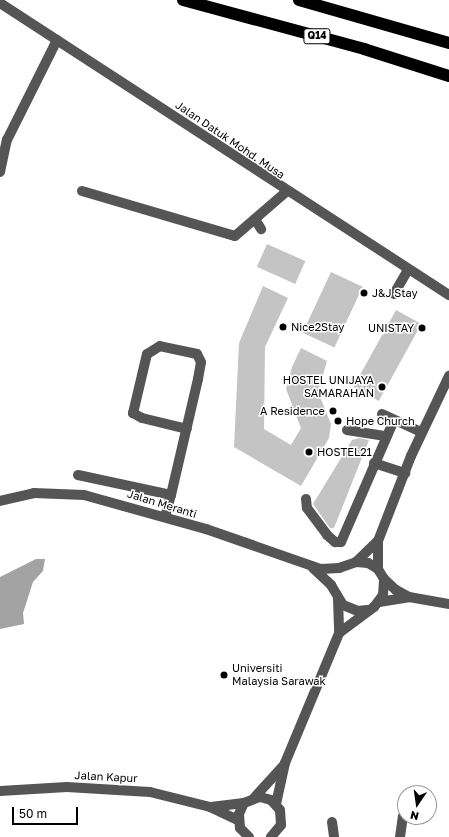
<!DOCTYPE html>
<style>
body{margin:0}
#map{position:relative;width:449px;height:837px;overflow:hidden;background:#fff;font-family:"Golos Text",sans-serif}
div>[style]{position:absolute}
.water>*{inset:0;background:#a3a3a3}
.building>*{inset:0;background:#c4c4c4;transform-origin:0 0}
.minor>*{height:10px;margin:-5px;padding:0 5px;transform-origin:5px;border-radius:5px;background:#555}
.highway>*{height:12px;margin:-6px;padding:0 6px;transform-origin:6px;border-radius:6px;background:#000}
.dots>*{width:11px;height:11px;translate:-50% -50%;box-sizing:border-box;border:2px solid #fff;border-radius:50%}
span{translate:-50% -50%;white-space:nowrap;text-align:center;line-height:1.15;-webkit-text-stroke:3px #fff;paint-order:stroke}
.shield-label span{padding:1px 3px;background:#fff;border:1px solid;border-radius:3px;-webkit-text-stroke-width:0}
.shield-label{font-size:10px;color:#000;font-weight:700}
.street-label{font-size:11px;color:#000}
.poi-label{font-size:11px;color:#000}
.left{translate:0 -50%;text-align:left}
.right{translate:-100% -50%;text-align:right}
.north{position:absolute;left:397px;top:785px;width:40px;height:40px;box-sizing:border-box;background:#fff;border:1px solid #999;border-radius:50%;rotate:193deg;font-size:11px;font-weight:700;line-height:16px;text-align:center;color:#000}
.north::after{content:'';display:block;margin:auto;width:14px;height:18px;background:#000;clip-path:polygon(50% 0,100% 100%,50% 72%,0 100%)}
.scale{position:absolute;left:12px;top:807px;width:66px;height:18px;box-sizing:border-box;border:2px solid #000;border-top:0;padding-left:5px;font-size:12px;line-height:14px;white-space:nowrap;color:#000;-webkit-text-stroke:3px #fff;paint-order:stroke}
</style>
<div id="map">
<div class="water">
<i style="clip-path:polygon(36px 559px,45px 559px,43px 571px,33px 582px,23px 613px,24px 624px,0 629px,0 577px)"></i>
</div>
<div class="building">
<i style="left:267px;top:244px;width:42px;height:25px;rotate:24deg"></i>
<i style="left:331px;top:272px;width:35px;height:67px;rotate:25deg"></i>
<i style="clip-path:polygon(263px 286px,288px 298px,265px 347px,264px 429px,291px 445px,301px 428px,286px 389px,292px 367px,301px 348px,327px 361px,318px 392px,331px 424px,329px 438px,301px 486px,234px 447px,239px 343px)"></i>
<i style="left:396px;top:310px;width:29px;height:88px;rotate:29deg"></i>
<i style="clip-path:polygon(359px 438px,369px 440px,334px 528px,330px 528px,313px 504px,352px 440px)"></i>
</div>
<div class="minor">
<i style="left:0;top:3px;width:536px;rotate:33.04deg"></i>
<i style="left:0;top:172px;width:33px;rotate:-78deg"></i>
<i style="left:7px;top:140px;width:112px;rotate:-63.4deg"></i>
<i style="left:82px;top:191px;width:159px;rotate:16.4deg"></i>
<i style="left:235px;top:236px;width:67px;rotate:-40.8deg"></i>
<i style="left:255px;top:219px;width:12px;rotate:59deg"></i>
<i style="left:394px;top:294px;width:28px;rotate:-60deg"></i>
<i style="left:382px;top:414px;width:43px;rotate:24.8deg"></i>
<i style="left:347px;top:430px;width:39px;rotate:9deg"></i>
<i style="left:374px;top:463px;width:33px;rotate:18deg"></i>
<i style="left:78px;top:475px;width:95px;rotate:12.1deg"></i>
<i style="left:306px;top:499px;width:9px;rotate:84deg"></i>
<i style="left:307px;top:508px;width:34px;rotate:53deg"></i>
<i style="left:327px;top:535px;width:11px;rotate:41deg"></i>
<i style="left:335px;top:542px;width:6px"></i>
<i style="left:341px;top:542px;width:133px;rotate:-66.5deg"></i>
<i style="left:0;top:501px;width:35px;rotate:-13deg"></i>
<i style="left:34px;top:493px;width:50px;rotate:2.3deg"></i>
<i style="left:84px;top:495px;width:127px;rotate:15.6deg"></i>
<i style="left:206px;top:529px;width:122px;rotate:19.2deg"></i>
<i style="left:321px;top:569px;width:18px;rotate:-3deg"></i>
<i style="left:339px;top:568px;width:18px;rotate:-19deg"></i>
<i style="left:356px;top:562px;width:30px;rotate:-44deg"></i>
<i style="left:165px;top:517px;width:23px;rotate:-75deg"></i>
<i style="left:171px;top:495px;width:119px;rotate:-76.9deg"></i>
<i style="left:198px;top:379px;width:17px;rotate:-80deg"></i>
<i style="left:201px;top:362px;width:9px;rotate:-117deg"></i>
<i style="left:197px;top:354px;width:38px;rotate:-168deg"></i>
<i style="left:160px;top:346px;width:15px;rotate:148deg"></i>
<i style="left:147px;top:354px;width:61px;rotate:103.3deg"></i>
<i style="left:133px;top:413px;width:10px;rotate:29deg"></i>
<i style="left:142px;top:418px;width:46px;rotate:13.7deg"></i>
<i style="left:313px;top:568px;width:25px;rotate:43deg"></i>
<i style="left:331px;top:585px;width:23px;rotate:59deg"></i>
<i style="left:343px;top:605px;width:16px;rotate:22deg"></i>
<i style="left:358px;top:611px;width:9px;rotate:-6deg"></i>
<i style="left:378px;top:569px;width:28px;rotate:-90deg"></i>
<i style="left:378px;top:541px;width:91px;rotate:-68.8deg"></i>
<i style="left:411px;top:456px;width:89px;rotate:-64.6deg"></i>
<i style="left:384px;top:579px;width:16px;rotate:43deg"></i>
<i style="left:396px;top:590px;width:15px;rotate:28deg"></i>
<i style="left:409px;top:597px;width:41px;rotate:9.9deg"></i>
<i style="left:338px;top:599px;width:34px;rotate:88deg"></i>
<i style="left:379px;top:602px;width:30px;rotate:-9deg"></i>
<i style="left:0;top:791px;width:67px;rotate:-3.4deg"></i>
<i style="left:67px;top:787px;width:83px;rotate:3.4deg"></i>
<i style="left:150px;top:792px;width:62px;rotate:14deg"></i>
<i style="left:210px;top:807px;width:31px;rotate:25deg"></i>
<i style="left:254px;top:798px;width:45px;rotate:-47.7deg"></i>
<i style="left:276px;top:804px;width:42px;rotate:-77.6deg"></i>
<i style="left:285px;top:763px;width:141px;rotate:-67.4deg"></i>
<i style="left:339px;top:633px;width:44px;rotate:-36.6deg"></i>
<i style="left:374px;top:607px;width:15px;rotate:-53deg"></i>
<i style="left:383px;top:595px;width:16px;rotate:-86deg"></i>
<i style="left:384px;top:579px;width:12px;rotate:-121deg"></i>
<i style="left:378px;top:569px;width:12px;rotate:-149deg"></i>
<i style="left:368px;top:563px;width:12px;rotate:-175deg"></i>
<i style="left:211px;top:807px;width:33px;rotate:-7deg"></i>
<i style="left:332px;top:822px;width:15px;rotate:82deg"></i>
<i style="left:249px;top:837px;width:13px;rotate:-135deg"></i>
<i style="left:240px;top:828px;width:14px;rotate:-94deg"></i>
<i style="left:239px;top:814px;width:12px;rotate:-66deg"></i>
<i style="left:244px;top:803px;width:17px;rotate:-21deg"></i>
<i style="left:260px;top:797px;width:11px;rotate:15deg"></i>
<i style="left:271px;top:800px;width:13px;rotate:48deg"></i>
<i style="left:280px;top:810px;width:15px;rotate:86deg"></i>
<i style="left:281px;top:825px;width:16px;rotate:130deg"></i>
<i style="left:400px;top:837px;width:21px;rotate:-82deg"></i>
</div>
<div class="highway">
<i style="left:183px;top:0;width:188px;rotate:15.1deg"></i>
<i style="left:364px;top:49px;width:89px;rotate:17.6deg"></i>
<i style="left:299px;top:0;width:156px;rotate:16deg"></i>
</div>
<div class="dots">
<i style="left:364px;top:293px;background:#000"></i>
<i style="left:283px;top:327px;background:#000"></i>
<i style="left:422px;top:328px;background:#000"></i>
<i style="left:382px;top:387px;background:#000"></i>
<i style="left:333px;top:411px;background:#000"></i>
<i style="left:338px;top:421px;background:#000"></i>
<i style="left:309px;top:452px;background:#000"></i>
<i style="left:224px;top:675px;background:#000"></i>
</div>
<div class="shield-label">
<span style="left:317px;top:36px">Q14</span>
</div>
<div class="street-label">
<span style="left:230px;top:140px;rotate:34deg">Jalan Datuk Mohd. Musa</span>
<span style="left:162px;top:504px;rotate:17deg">Jalan Meranti</span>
<span style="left:106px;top:777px;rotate:3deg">Jalan Kapur</span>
</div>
<div class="poi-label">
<span class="left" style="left:372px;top:293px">J&amp;J Stay</span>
<span class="left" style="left:291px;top:327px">Nice2Stay</span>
<span class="right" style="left:414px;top:328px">UNISTAY</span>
<span class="right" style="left:374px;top:387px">HOSTEL UNIJAYA<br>SAMARAHAN</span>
<span class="right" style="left:325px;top:411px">A Residence</span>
<span class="left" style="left:346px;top:421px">Hope Church</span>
<span class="left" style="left:317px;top:452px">HOSTEL21</span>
<span class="left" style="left:232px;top:675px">Universiti<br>Malaysia Sarawak</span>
</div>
<div class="north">N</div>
<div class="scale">50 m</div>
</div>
